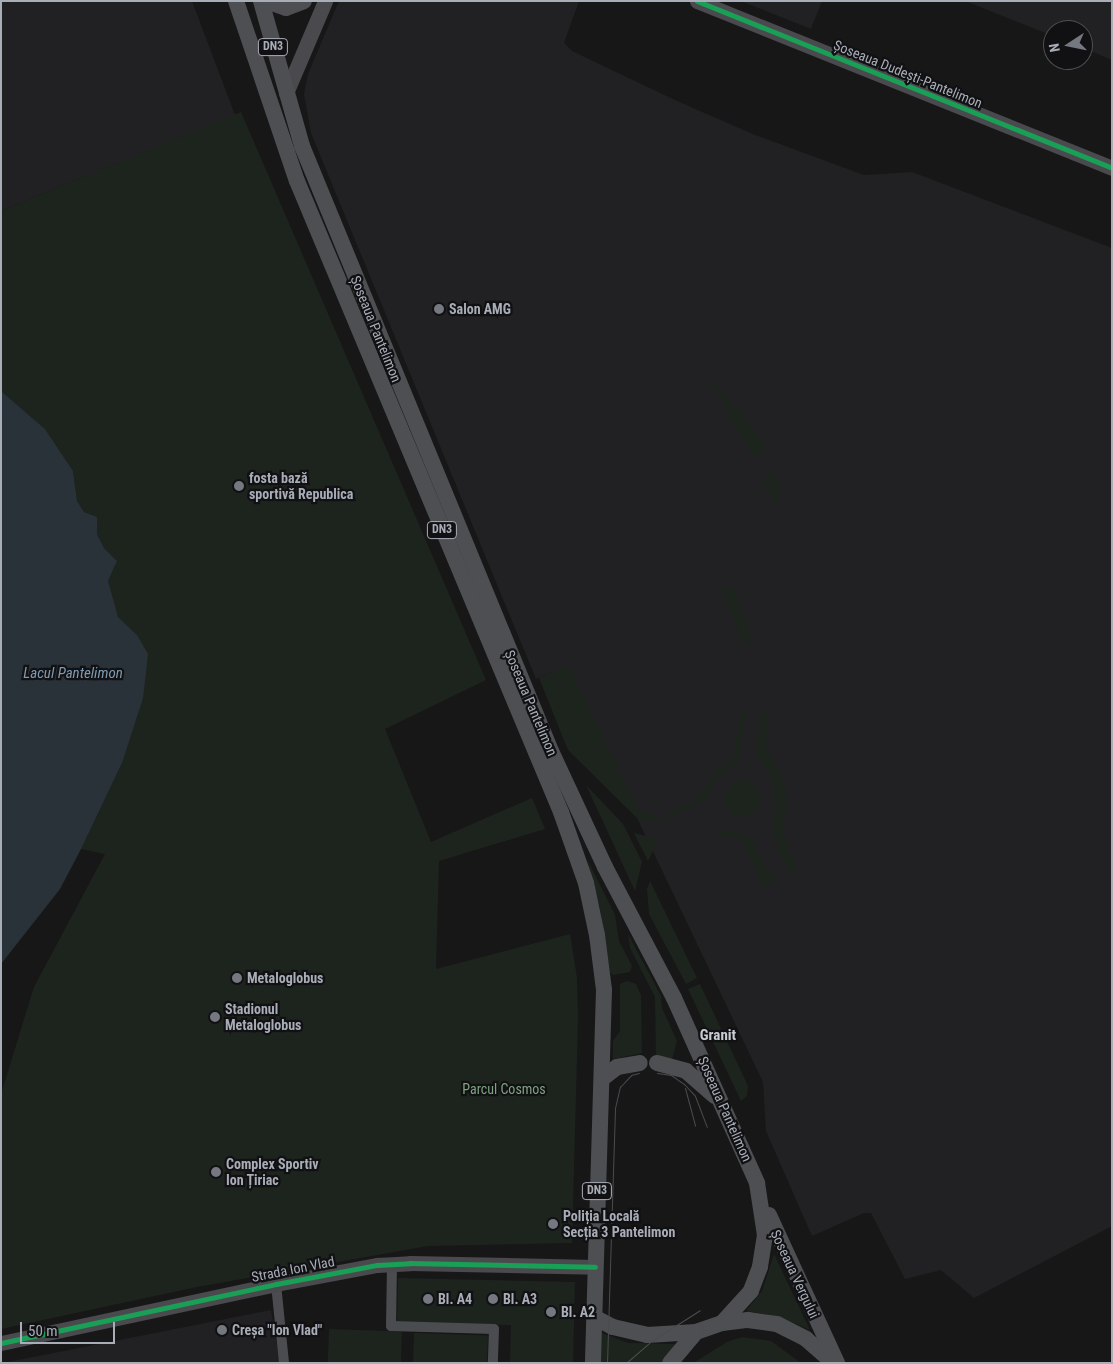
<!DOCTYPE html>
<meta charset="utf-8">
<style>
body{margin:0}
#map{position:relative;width:1113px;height:1364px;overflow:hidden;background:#171717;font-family:"Roboto Condensed",sans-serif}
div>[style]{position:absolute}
.built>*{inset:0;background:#212123}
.green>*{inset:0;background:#1d241e;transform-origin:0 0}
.round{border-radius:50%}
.water>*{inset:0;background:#2a3239}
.street>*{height:10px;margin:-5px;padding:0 5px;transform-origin:5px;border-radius:5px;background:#4b4c50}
.secondary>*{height:15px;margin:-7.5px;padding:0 7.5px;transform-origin:7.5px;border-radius:7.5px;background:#4a4a4e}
.primary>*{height:16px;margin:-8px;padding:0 8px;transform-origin:8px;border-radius:8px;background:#4d4f52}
.tram>*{height:1px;margin:-0.5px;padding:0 0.5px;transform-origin:0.5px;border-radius:0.5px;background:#4b4c4f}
.cycleway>*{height:5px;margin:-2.5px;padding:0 2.5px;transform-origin:2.5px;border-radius:2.5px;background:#1a9f57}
.dots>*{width:14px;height:14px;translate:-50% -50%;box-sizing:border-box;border:2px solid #111113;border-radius:50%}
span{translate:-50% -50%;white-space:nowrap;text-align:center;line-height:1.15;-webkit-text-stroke:4.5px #111113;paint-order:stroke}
.shield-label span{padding:1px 4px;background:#111113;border:1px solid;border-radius:4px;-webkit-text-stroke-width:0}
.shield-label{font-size:12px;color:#a8adb8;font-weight:700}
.street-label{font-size:14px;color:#a8adb8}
.poi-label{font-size:14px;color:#a8adb8;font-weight:700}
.left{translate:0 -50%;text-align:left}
.park-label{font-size:14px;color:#7fa381}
.water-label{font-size:15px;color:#7f9bb3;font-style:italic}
.neighbourhood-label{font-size:15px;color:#c9ccd4;font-weight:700}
.frame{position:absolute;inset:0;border:2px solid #a8adb8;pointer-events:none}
.north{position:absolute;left:1043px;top:20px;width:50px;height:50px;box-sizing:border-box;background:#111113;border:1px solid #4d4f55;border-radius:50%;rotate:259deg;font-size:14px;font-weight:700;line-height:20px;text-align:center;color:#a8adb8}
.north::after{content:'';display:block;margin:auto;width:18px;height:22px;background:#757880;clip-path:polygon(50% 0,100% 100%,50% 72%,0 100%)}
.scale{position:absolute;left:20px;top:1322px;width:95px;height:22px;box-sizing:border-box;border:2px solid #a8adb8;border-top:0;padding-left:6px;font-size:15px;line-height:18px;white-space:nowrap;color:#a8adb8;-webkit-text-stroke:4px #111113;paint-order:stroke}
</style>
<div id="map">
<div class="built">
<i style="clip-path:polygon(1px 1px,192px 1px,235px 115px,1px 211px)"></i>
<i style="clip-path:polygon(339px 1px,579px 1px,564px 43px,572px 51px,677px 101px,755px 135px,864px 175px,912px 172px,1112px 248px,1112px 1226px,974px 1298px,941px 1270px,905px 1279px,871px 1213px,864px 1213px,812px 1236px,766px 1131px,763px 1082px,565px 667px,536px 679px,311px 133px,304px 94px,308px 74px)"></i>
<i style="clip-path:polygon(741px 1px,822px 1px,811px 29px)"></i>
<i style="clip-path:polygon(965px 1px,1112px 1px,1112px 60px,1083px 48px,1083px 30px,1053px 30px,1053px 36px)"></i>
<i style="clip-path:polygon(271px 1310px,280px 1363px,3px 1363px)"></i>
</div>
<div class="green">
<i style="clip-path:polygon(241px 112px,486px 680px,385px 729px,431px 842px,532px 798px,545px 829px,439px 861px,436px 969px,570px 934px,577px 978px,578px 1018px,572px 1243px,428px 1246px,197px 1287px,1px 1329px,1px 1094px,34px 987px,105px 854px,81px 849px,122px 763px,137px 635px,118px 617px,110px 596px,108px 581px,117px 561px,104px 548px,97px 534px,97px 517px,84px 512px,77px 501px,73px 471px,45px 429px,1px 391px,1px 211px)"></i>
<i style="clip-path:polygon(703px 368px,762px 440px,765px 447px,762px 454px,752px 456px)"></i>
<i style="clip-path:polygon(773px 473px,780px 483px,777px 506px,763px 481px)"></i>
<i style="clip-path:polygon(732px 586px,752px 638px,747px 645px,743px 642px,722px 590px)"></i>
<i style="clip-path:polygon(568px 665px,640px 812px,651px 813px,655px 819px,698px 799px,715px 772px,734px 757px,740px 711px,746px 711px,739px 762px,716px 777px,708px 800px,703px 803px,699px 800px,700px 803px,657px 822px,640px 821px,568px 750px,539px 678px)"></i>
<i style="clip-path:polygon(761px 714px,768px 716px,766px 747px,781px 775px,787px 799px,782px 831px,796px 867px,789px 874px,772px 833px,776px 808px,773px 783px,756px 751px)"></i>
<i class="round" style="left:724px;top:781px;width:36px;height:36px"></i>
<i style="clip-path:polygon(586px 785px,623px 824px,642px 862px,635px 891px)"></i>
<i style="clip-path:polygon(726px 830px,744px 834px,752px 839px,774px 881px,764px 887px,741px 839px,720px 837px,717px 831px)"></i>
<i style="clip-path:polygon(634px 833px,659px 839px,648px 861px)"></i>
<i style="clip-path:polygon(587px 859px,615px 915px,619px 941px,632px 966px,630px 972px,613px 975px,610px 972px,600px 908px)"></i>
<i style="clip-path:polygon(650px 881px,697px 978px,686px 984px,649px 914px,647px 889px)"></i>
<i style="clip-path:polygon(628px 934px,661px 996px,662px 1008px,677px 1041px,672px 1060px,656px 1057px,655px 997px,630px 948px)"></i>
<i style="clip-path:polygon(627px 981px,636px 984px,641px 995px,642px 1053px,613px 1059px,613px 1041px,620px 1031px,620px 984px)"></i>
<i style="clip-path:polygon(700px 984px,748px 1086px,747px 1096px,741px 1101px,688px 989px)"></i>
<i style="clip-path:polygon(774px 1254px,810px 1330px,780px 1317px,746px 1311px,762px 1291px)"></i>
<i style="clip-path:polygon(398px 1278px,575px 1282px,573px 1363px,510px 1363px,511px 1325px,397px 1322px)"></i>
<i style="left:329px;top:1329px;width:73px;height:34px;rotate:2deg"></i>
<i style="clip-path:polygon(597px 1331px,628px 1343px,675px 1344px,663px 1363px,599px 1363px)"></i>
<i style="left:414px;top:1333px;width:74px;height:30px;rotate:2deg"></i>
<i style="clip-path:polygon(742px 1337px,771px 1341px,801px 1363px,693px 1363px,727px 1342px)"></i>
</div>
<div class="water">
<i style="clip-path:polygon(1px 391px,45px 429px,73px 471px,77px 501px,84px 512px,97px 517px,97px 534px,104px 548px,117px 561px,108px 581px,118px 617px,137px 635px,148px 654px,143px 698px,122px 763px,81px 849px,60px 889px,1px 964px)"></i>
</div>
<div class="street">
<i style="left:392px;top:1264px;width:62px;rotate:90.9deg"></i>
<i style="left:391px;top:1326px;width:103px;rotate:1.7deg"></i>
<i style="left:494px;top:1329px;width:34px;rotate:92deg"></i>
<i style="left:276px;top:1284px;width:79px;rotate:84.2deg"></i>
</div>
<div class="secondary">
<i style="left:697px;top:1px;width:447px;rotate:21.9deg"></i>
<i style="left:286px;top:93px;width:100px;rotate:-67deg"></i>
<i style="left:1px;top:1343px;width:281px;rotate:-12.1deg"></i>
<i style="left:276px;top:1284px;width:103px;rotate:-10.7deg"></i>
<i style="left:377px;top:1265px;width:33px;rotate:-3deg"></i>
<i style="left:410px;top:1263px;width:185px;rotate:1.2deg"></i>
</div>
<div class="primary">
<i style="left:236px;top:1px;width:190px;rotate:71.3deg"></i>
<i style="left:297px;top:181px;width:684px;rotate:67.3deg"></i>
<i style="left:561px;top:812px;width:75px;rotate:70.6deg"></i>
<i style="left:586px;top:883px;width:53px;rotate:78.1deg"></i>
<i style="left:597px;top:935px;width:55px;rotate:82.7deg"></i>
<i style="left:604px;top:990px;width:373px;rotate:91.7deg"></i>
<i style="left:261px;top:1px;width:151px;rotate:74.2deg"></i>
<i style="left:302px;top:146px;width:654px;rotate:67.63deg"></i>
<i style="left:551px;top:751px;width:128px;rotate:65deg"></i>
<i style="left:605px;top:867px;width:148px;rotate:62.2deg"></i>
<i style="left:674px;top:998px;width:203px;rotate:65.8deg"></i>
<i style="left:757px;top:1183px;width:53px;rotate:81.3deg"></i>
<i style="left:765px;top:1235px;width:32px;rotate:99deg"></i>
<i style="left:760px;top:1267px;width:26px;rotate:111deg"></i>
<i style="left:751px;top:1291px;width:43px;rotate:132.2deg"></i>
<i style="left:722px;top:1323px;width:28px;rotate:161deg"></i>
<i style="left:696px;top:1332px;width:40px;rotate:130deg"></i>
<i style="left:266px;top:1px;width:21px;rotate:19deg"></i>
<i style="left:286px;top:8px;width:19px;rotate:-21deg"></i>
<i style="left:657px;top:1063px;width:30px;rotate:15deg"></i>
<i style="left:686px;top:1071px;width:38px;rotate:41deg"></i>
<i style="left:603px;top:1078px;width:18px;rotate:-38deg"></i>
<i style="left:617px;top:1067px;width:23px;rotate:-10deg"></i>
<i style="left:769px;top:1215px;width:163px;rotate:65.3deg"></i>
<i style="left:594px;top:1317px;width:21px;rotate:28deg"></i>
<i style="left:613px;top:1327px;width:35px;rotate:13deg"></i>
<i style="left:647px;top:1335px;width:49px;rotate:-3.5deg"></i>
<i style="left:722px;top:1323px;width:26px;rotate:-7deg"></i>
<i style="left:748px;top:1320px;width:29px;rotate:8deg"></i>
<i style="left:777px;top:1324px;width:33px;rotate:27deg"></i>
<i style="left:806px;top:1339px;width:37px;rotate:41deg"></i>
</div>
<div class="tram">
<i style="left:657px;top:1073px;width:14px;rotate:8deg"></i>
<i style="left:671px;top:1075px;width:16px;rotate:35deg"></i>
<i style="left:684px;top:1084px;width:16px;rotate:47deg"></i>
<i style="left:695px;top:1096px;width:33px;rotate:69deg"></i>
<i style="left:685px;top:1088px;width:39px;rotate:75deg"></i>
<i style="left:607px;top:1363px;width:255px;rotate:-88.2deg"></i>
<i style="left:615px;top:1108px;width:22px;rotate:-77deg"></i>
<i style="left:620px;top:1087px;width:16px;rotate:-47deg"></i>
<i style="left:631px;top:1075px;width:8px;rotate:-14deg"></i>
<i style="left:626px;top:1363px;width:32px;rotate:-41deg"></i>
<i style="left:650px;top:1342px;width:59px;rotate:-32.6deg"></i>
</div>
<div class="cycleway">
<i style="left:697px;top:1px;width:447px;rotate:21.9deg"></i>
<i style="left:1px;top:1343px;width:281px;rotate:-12.1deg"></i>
<i style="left:276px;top:1284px;width:103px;rotate:-10.7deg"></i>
<i style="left:377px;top:1265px;width:33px;rotate:-3deg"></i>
<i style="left:410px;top:1263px;width:185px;rotate:1.2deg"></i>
</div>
<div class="dots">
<i style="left:439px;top:309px;background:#757880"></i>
<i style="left:239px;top:486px;background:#757880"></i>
<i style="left:237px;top:978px;background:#757880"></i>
<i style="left:215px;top:1017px;background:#757880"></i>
<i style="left:216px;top:1172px;background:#757880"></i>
<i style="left:553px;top:1224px;background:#757880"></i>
<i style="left:428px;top:1299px;background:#757880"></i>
<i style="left:493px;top:1299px;background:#757880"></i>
<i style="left:551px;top:1312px;background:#757880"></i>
<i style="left:222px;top:1330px;background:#757880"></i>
</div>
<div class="shield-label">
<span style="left:273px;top:47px">DN3</span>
<span style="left:442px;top:530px">DN3</span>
<span style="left:597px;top:1191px">DN3</span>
</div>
<div class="street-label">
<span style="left:908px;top:74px;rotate:22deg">Șoseaua Dudești-Pantelimon</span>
<span style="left:376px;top:329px;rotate:68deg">Șoseaua Pantelimon</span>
<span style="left:531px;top:703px;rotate:67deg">Șoseaua Pantelimon</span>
<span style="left:725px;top:1109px;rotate:66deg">Șoseaua Pantelimon</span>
<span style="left:293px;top:1269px;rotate:-11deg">Strada Ion Vlad</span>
<span style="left:795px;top:1274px;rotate:65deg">Șoseaua Vergului</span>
</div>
<div class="poi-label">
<span class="left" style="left:449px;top:309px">Salon AMG</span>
<span class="left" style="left:249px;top:486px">fosta bază<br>sportivă Republica</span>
<span class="left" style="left:247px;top:978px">Metaloglobus</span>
<span class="left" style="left:225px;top:1017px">Stadionul<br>Metaloglobus</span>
<span class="left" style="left:226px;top:1172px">Complex Sportiv<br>Ion Țiriac</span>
<span class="left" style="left:563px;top:1224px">Poliția Locală<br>Secția 3 Pantelimon</span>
<span class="left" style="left:438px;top:1299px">Bl. A4</span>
<span class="left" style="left:503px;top:1299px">Bl. A3</span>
<span class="left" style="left:561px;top:1312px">Bl. A2</span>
<span class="left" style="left:232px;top:1330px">Creșa "Ion Vlad"</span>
</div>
<div class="park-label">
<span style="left:504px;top:1089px">Parcul Cosmos</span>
</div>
<div class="water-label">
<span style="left:73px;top:674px">Lacul Pantelimon</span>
</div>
<div class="neighbourhood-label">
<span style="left:718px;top:1036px">Granit</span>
</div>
<div class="frame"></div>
<div class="north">N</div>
<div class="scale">50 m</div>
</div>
